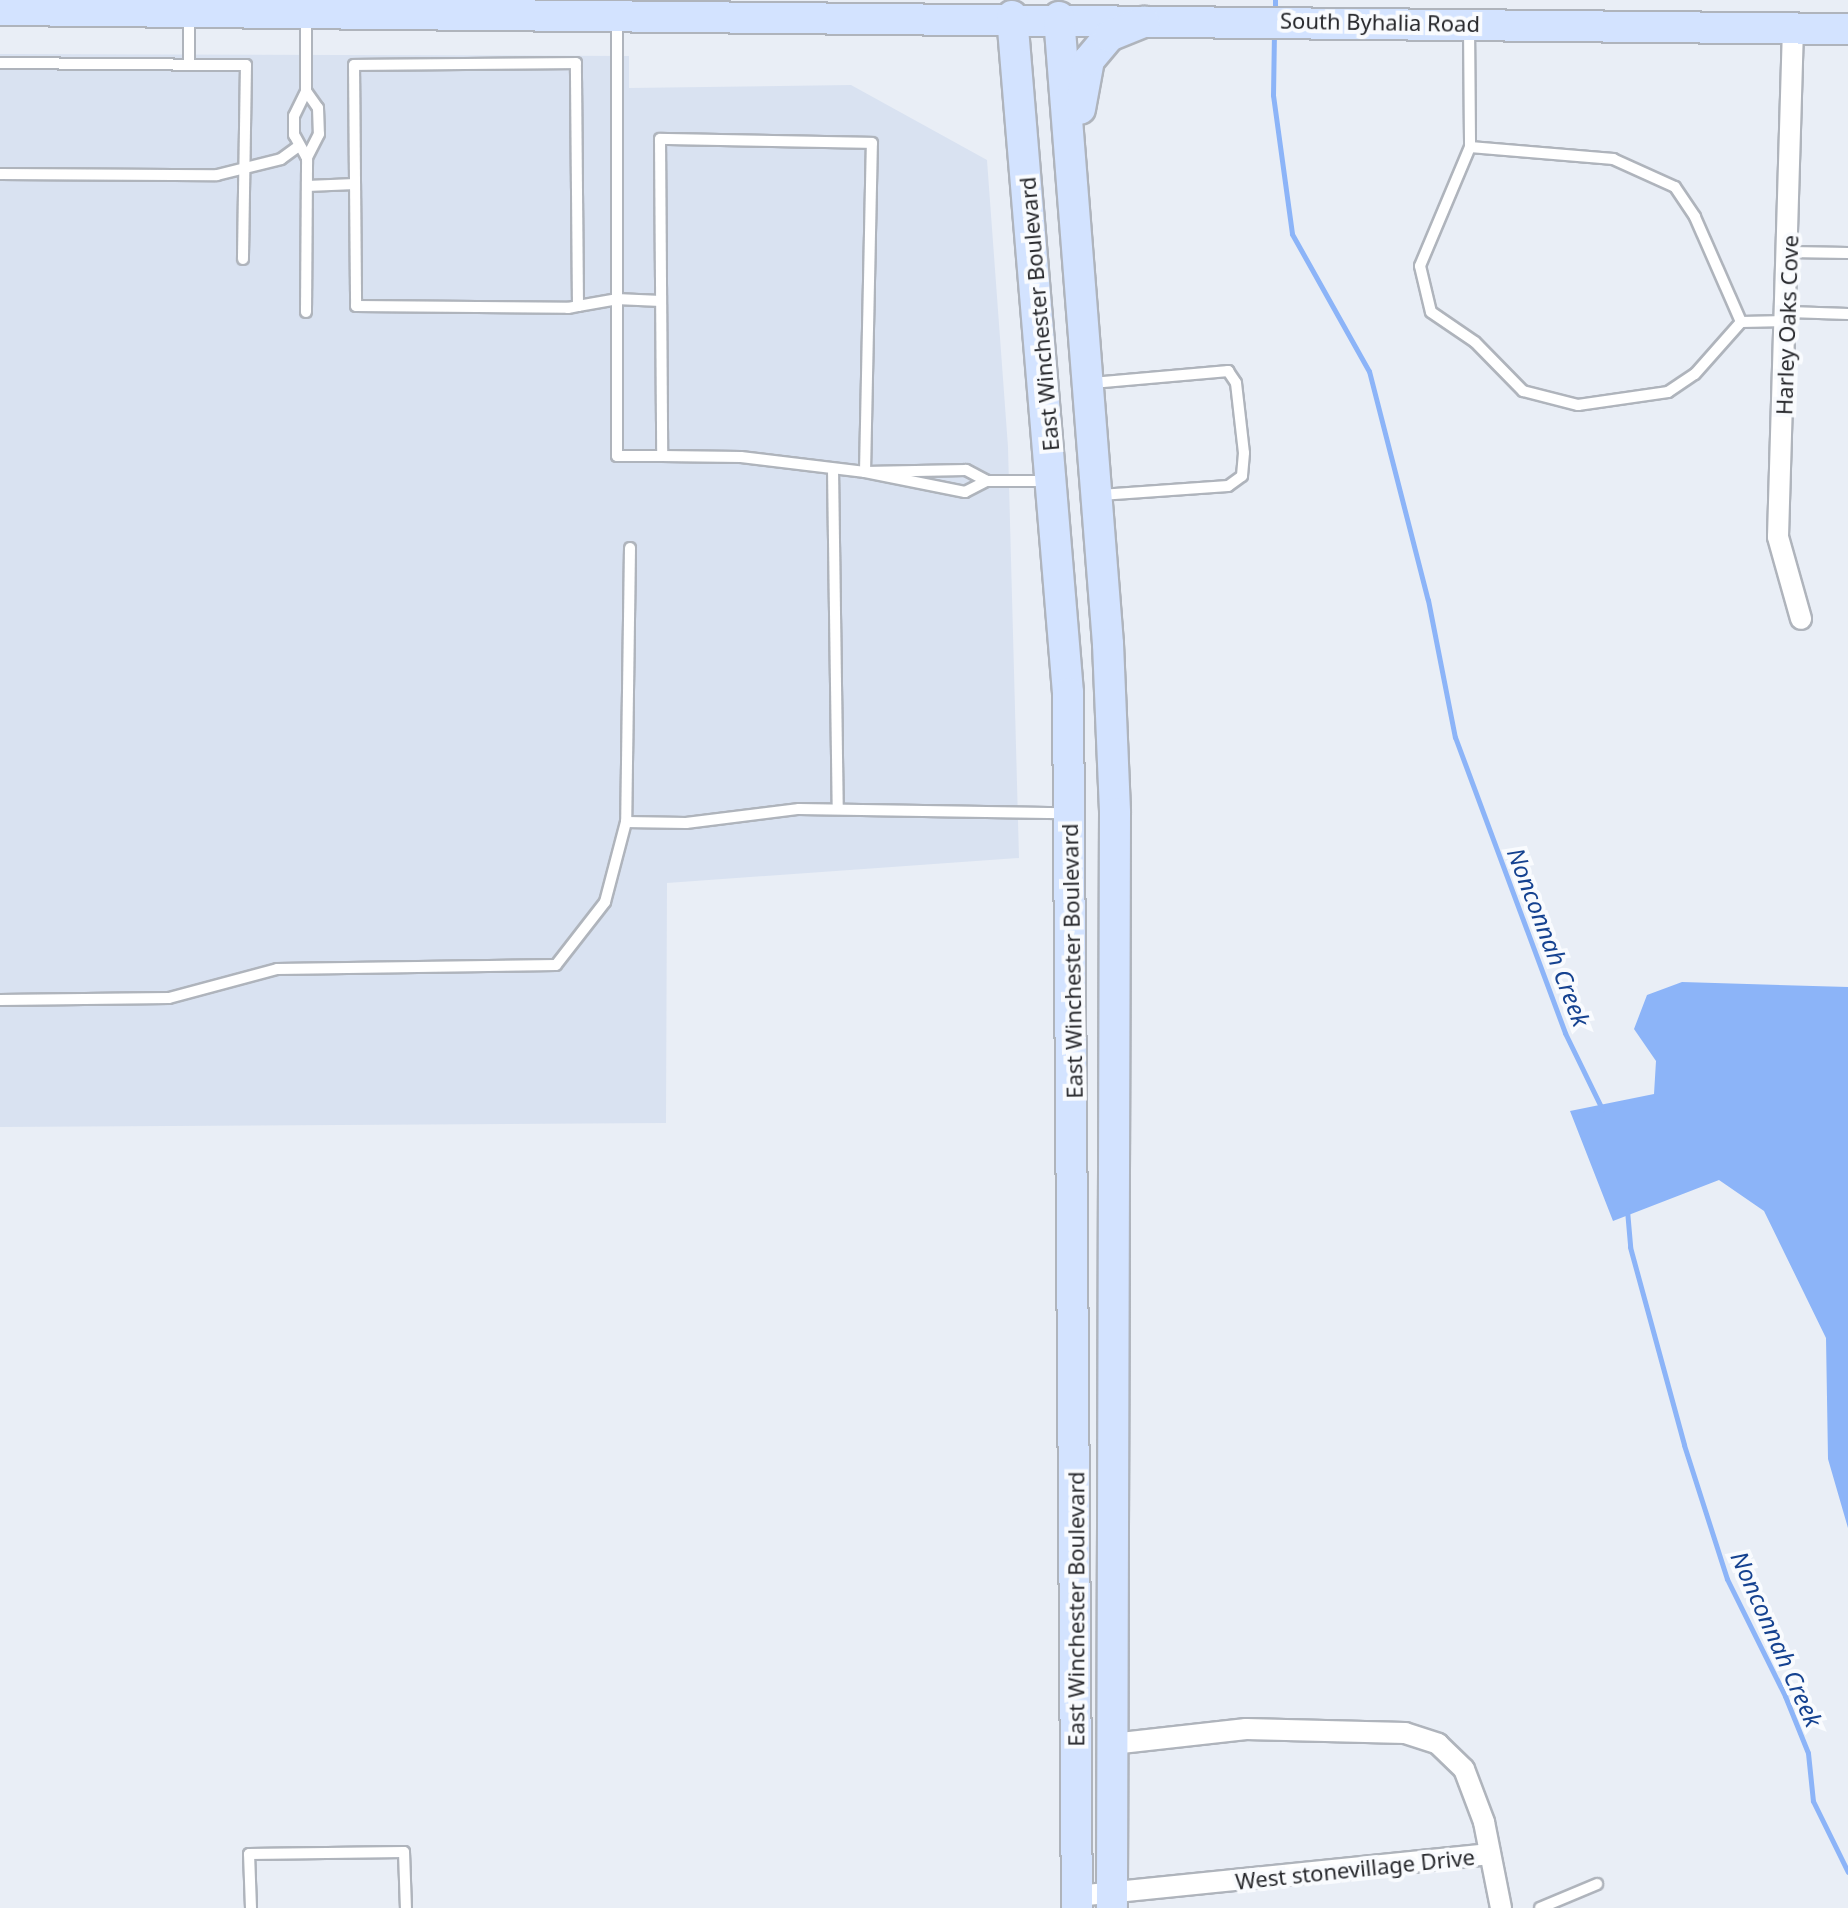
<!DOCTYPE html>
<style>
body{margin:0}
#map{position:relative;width:1848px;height:1908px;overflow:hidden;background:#e9eef6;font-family:"Noto Sans",sans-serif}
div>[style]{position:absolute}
.built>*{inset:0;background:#d9e2f1}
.water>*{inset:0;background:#8cb4f8}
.stream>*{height:5px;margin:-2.5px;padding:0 2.5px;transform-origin:2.5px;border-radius:2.5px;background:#8cb4f8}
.roads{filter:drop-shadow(2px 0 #afb4bc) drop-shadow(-2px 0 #afb4bc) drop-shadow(0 2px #afb4bc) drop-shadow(0 -2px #afb4bc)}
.lane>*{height:10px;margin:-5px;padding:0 5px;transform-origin:5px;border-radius:5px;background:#fff}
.street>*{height:20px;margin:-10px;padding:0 10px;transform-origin:10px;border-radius:10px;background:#fff}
.secondary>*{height:30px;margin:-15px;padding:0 15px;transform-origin:15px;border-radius:15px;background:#d3e3ff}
span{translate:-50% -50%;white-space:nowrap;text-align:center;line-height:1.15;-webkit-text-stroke:8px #f9fbfe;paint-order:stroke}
.street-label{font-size:22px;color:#27282c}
.water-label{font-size:24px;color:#154290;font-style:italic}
</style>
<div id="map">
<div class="built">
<i style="clip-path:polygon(0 54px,629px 56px,629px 88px,851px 85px,987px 160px,1008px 447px,1019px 858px,667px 883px,666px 1123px,0 1127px)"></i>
</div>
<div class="water">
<i style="clip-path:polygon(1682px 982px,1848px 987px,1848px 1528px,1828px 1459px,1826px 1338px,1764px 1211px,1719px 1180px,1613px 1221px,1570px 1111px,1654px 1094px,1656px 1061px,1634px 1029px,1647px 995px)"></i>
</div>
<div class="stream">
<i style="left:1275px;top:14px;width:14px;rotate:-90deg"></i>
<i style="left:1274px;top:32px;width:63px;rotate:90.9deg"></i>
<i style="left:1273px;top:95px;width:140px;rotate:82.2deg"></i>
<i style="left:1292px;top:234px;width:157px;rotate:60.7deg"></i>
<i style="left:1369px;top:371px;width:236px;rotate:75.6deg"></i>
<i style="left:1428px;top:600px;width:140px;rotate:78.9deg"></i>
<i style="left:1455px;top:737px;width:316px;rotate:69.6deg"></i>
<i style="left:1565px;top:1033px;width:85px;rotate:64deg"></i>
<i style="left:1627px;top:1210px;width:37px;rotate:85deg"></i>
<i style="left:1630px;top:1247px;width:205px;rotate:74.7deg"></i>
<i style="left:1684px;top:1445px;width:141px;rotate:72.2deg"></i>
<i style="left:1727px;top:1579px;width:131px;rotate:63.6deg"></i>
<i style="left:1785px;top:1696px;width:61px;rotate:68deg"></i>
<i style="left:1808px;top:1753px;width:48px;rotate:84.1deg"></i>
<i style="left:1813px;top:1801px;width:79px;rotate:63.8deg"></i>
</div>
<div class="roads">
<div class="lane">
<i style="left:617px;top:19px;width:437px;rotate:90deg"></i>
<i style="left:617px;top:456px;width:45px"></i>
<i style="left:662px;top:456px;width:79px;rotate:0.7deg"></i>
<i style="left:741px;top:457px;width:125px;rotate:6.9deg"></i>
<i style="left:865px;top:472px;width:329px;rotate:-88.8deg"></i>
<i style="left:872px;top:143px;width:212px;rotate:-178.9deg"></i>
<i style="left:660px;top:139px;width:317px;rotate:89.6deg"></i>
<i style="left:1469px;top:26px;width:121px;rotate:89.5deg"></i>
<i style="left:1470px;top:147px;width:129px;rotate:112.8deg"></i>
<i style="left:1420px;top:266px;width:47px;rotate:76.6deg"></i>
<i style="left:1431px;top:312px;width:53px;rotate:34.3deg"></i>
<i style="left:1475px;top:342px;width:69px;rotate:45.6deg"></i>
<i style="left:1523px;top:391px;width:57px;rotate:14.3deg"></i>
<i style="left:1578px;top:405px;width:91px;rotate:-8.2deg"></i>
<i style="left:1668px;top:392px;width:32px;rotate:-34deg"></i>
<i style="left:1695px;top:374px;width:69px;rotate:-48.5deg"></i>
<i style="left:1741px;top:322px;width:46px;rotate:-1.2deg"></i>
<i style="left:0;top:63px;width:246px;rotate:0.5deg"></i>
<i style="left:246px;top:65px;width:194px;rotate:90.9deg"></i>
<i style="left:189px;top:64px;width:51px;rotate:-90deg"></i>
<i style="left:306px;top:91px;width:21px;rotate:55deg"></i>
<i style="left:318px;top:108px;width:26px;rotate:88deg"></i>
<i style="left:319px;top:134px;width:27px;rotate:117deg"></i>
<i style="left:307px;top:158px;width:26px;rotate:-119deg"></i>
<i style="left:294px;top:135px;width:19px;rotate:-90deg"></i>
<i style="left:294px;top:116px;width:28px;rotate:-64deg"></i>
<i style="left:306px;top:91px;width:75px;rotate:-90deg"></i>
<i style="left:1470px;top:147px;width:144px;rotate:4.8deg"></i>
<i style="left:1613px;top:159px;width:68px;rotate:24.3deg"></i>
<i style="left:1675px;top:187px;width:36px;rotate:56deg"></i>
<i style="left:1695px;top:217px;width:115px;rotate:66.3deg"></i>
<i style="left:0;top:174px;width:217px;rotate:0.3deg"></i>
<i style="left:217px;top:175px;width:66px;rotate:-14deg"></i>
<i style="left:281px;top:159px;width:22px;rotate:-36deg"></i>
<i style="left:307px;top:186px;width:48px;rotate:-2.4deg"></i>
<i style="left:1790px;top:252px;width:58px;rotate:1deg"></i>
<i style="left:578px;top:306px;width:243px;rotate:-90.5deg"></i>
<i style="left:576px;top:63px;width:222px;rotate:179.5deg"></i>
<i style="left:354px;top:65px;width:241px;rotate:89.5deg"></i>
<i style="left:356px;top:306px;width:212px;rotate:0.5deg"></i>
<i style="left:568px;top:308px;width:10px;rotate:-11deg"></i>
<i style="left:578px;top:306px;width:39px;rotate:-10deg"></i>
<i style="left:616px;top:299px;width:45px;rotate:2.5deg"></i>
<i style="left:306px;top:312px;width:154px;rotate:-89.6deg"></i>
<i style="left:1789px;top:312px;width:59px;rotate:1.9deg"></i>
<i style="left:1092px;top:383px;width:137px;rotate:-5deg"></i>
<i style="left:1228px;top:371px;width:14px;rotate:56deg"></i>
<i style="left:1236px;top:383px;width:70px;rotate:83.5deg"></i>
<i style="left:1244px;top:453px;width:23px;rotate:95deg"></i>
<i style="left:1242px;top:476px;width:17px;rotate:144deg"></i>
<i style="left:1228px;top:486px;width:128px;rotate:176deg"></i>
<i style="left:833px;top:469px;width:340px;rotate:89.2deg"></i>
<i style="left:987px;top:481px;width:24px;rotate:-152deg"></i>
<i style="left:966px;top:470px;width:101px;rotate:178.9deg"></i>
<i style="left:865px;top:472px;width:102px;rotate:11.3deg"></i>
<i style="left:965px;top:492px;width:25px;rotate:-27deg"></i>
<i style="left:987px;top:481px;width:59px"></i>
<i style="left:630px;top:548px;width:274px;rotate:90.8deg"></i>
<i style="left:626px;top:822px;width:60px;rotate:1deg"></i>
<i style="left:686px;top:823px;width:114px;rotate:-7.1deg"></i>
<i style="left:799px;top:809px;width:265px;rotate:0.9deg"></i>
<i style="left:0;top:1000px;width:169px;rotate:-0.7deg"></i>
<i style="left:169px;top:998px;width:112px;rotate:-15deg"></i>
<i style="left:277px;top:969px;width:279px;rotate:-0.8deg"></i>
<i style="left:556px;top:965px;width:80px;rotate:-52.1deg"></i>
<i style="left:605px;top:902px;width:83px;rotate:-75.3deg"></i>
<i style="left:251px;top:1908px;width:54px;rotate:-92.1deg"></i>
<i style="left:249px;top:1854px;width:155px;rotate:-0.7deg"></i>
<i style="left:404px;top:1852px;width:56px;rotate:88deg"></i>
<i style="left:1540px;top:1908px;width:62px;rotate:-22.8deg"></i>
</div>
<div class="street">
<i style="left:1793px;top:28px;width:509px;rotate:91.69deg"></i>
<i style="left:1778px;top:537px;width:85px;rotate:74.3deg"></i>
<i style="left:1112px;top:1744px;width:135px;rotate:-6.4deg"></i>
<i style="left:1246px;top:1729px;width:159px;rotate:1.4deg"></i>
<i style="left:1405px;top:1733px;width:35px;rotate:18deg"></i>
<i style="left:1438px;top:1744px;width:36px;rotate:44deg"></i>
<i style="left:1464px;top:1769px;width:57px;rotate:69.3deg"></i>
<i style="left:1484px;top:1822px;width:88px;rotate:78.8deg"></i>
<i style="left:1077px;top:1896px;width:415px;rotate:-5.8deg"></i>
</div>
<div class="secondary">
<i style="left:0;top:10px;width:1848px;rotate:0.59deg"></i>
<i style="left:1012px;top:16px;width:679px;rotate:85.27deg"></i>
<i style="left:1068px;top:693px;width:1215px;rotate:89.58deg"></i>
<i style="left:1059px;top:17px;width:629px;rotate:85.53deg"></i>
<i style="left:1108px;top:644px;width:169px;rotate:87.6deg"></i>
<i style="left:1115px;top:813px;width:1095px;rotate:90.16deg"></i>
<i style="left:1080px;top:109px;width:50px;rotate:-79.6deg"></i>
<i style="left:1089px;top:60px;width:31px;rotate:-50deg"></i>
<i style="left:1109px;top:36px;width:38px;rotate:-22deg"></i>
</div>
</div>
<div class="street-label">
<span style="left:1380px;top:22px;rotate:1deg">South Byhalia Road</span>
<span style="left:1039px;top:314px;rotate:-95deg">East Winchester Boulevard</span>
<span style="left:1787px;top:325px;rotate:-88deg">Harley Oaks Cove</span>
<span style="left:1072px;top:961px;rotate:-91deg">East Winchester Boulevard</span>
<span style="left:1076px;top:1609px;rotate:-90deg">East Winchester Boulevard</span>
<span style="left:1355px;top:1869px;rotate:-6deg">West stonevillage Drive</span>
</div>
<div class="water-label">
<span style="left:1549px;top:937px;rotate:69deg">Nonconnah Creek</span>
<span style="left:1777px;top:1639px;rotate:66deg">Nonconnah Creek</span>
</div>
</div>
